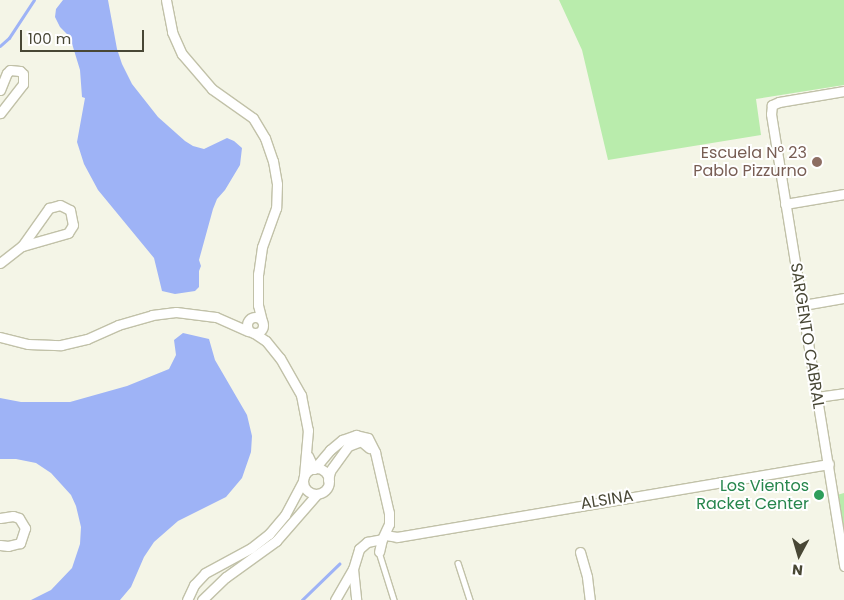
<!DOCTYPE html>
<meta charset="utf-8">
<style>
body{margin:0}
#map{position:relative;width:844px;height:600px;overflow:hidden;background:#f4f5e7;font-family:Poppins,sans-serif}
div>[style]{position:absolute}
.green>*{inset:0;background:#b9ecac}
.water>*{inset:0;background:#9eb3f6}
.stream>*{height:2.5px;margin:-1.25px;padding:0 1.25px;transform-origin:1.25px;border-radius:1.25px;background:#9eb3f6}
.roads{filter:drop-shadow(1px 0 #c1c1a8) drop-shadow(-1px 0 #c1c1a8) drop-shadow(0 1px #c1c1a8) drop-shadow(0 -1px #c1c1a8)}
.service>*{height:4.5px;margin:-2.25px;padding:0 2.25px;transform-origin:2.25px;border-radius:2.25px;background:#fff}
.minor>*{height:9px;margin:-4.5px;padding:0 4.5px;transform-origin:4.5px;border-radius:4.5px;background:#fff}
.minor>.ring{margin:-4.5px;padding:0;box-sizing:content-box;background:none;border:9px solid #fff;border-radius:50%}
.dots>*{width:14px;height:14px;translate:-50% -50%;box-sizing:border-box;border:2px solid #fff;border-radius:50%}
span{translate:-50% -50%;white-space:nowrap;text-align:center;line-height:1.15;-webkit-text-stroke:4px #fff;paint-order:stroke}
.education-label{font-size:16px;color:#785e54}
.right{translate:-100% -50%;text-align:right}
.street-label{font-size:16px;color:#484735}
.leisure-label{font-size:16px;color:#27864d}
.north{position:absolute;left:774px;top:530px;width:50px;height:50px;-webkit-text-stroke:4px #fff;paint-order:stroke;rotate:186deg;font-size:14px;font-weight:700;line-height:20px;text-align:center;color:#484735}
.north::after{content:'';display:block;margin:auto;width:18px;height:22px;background:#484735;clip-path:polygon(50% 0,100% 100%,50% 72%,0 100%)}
.scale{position:absolute;left:20px;top:30px;width:124px;height:22px;box-sizing:border-box;border:2px solid #484735;border-top:0;padding-left:6px;font-size:15px;line-height:18px;white-space:nowrap;color:#484735;-webkit-text-stroke:4px #fff;paint-order:stroke}
</style>
<div id="map">
<div class="green">
<i style="clip-path:polygon(559px 0,844px 0,844px 85px,756px 99px,761px 135px,608px 160px,582px 50px)"></i>
<i style="clip-path:polygon(844px 493px,844px 547px,837px 495px)"></i>
</div>
<div class="water">
<i style="clip-path:polygon(63px 0,108px 0,117px 49px,122px 64px,132px 84px,158px 117px,185px 141px,193px 146px,204px 149px,227px 138px,234px 141px,242px 148px,240px 165px,225px 190px,217px 199px,213px 209px,199px 260px,201px 266px,199px 271px,199px 287px,195px 291px,175px 294px,162px 291px,154px 258px,98px 190px,84px 164px,77px 142px,85px 98px,82px 97px,80px 70px,70px 37px,60px 27px,55px 17px,56px 9px)"></i>
<i style="clip-path:polygon(183px 333px,209px 339px,215px 360px,247px 415px,252px 436px,251px 452px,242px 478px,226px 497px,178px 521px,154px 542px,144px 557px,131px 587px,120px 600px,31px 600px,51px 590px,72px 568px,80px 544px,81px 527px,76px 506px,71px 495px,51px 473px,36px 463px,16px 459px,0 459px,0 398px,21px 402px,70px 402px,127px 386px,169px 369px,176px 355px,174px 340px)"></i>
</div>
<div class="stream">
<i style="left:0;top:46px;width:12px;rotate:-42deg"></i>
<i style="left:9px;top:38px;width:45px;rotate:-56.7deg"></i>
<i style="left:302px;top:600px;width:52px;rotate:-44.2deg"></i>
</div>
<div class="roads">
<div class="service">
<i style="left:379px;top:552px;width:50px;rotate:72.6deg"></i>
<i style="left:458px;top:563px;width:39px;rotate:72deg"></i>
</div>
<div class="minor">
<i style="left:166px;top:0;width:33px;rotate:79deg"></i>
<i style="left:172px;top:32px;width:24px;rotate:66deg"></i>
<i style="left:182px;top:54px;width:46px;rotate:49.4deg"></i>
<i style="left:212px;top:89px;width:50px;rotate:35.3deg"></i>
<i style="left:253px;top:118px;width:23px;rotate:59deg"></i>
<i style="left:265px;top:138px;width:24px;rotate:71deg"></i>
<i style="left:273px;top:161px;width:23px;rotate:80deg"></i>
<i style="left:277px;top:184px;width:24px;rotate:92deg"></i>
<i style="left:276px;top:208px;width:41px;rotate:109.7deg"></i>
<i style="left:262px;top:247px;width:27px;rotate:98deg"></i>
<i style="left:258px;top:274px;width:31px;rotate:90deg"></i>
<i style="left:258px;top:305px;width:16px;rotate:76deg"></i>
<i style="left:0;top:90px;width:18px;rotate:-68deg"></i>
<i style="left:7px;top:73px;width:4px;rotate:-45deg"></i>
<i style="left:10px;top:70px;width:10px;rotate:6deg"></i>
<i style="left:20px;top:71px;width:4px;rotate:45deg"></i>
<i style="left:23px;top:74px;width:10px;rotate:90deg"></i>
<i style="left:23px;top:84px;width:37px;rotate:128deg"></i>
<i style="left:844px;top:91px;width:66px;rotate:170.4deg"></i>
<i style="left:779px;top:102px;width:8px;rotate:157deg"></i>
<i style="left:772px;top:105px;width:9px;rotate:96deg"></i>
<i style="left:771px;top:114px;width:458px;rotate:80.8deg"></i>
<i style="left:785px;top:204px;width:60px;rotate:-9.6deg"></i>
<i style="left:0;top:263px;width:28px;rotate:-38deg"></i>
<i style="left:22px;top:246px;width:47px;rotate:-54.6deg"></i>
<i style="left:49px;top:208px;width:11px;rotate:-15deg"></i>
<i style="left:60px;top:205px;width:11px;rotate:27deg"></i>
<i style="left:70px;top:210px;width:15px;rotate:79deg"></i>
<i style="left:73px;top:225px;width:9px;rotate:122deg"></i>
<i style="left:68px;top:233px;width:48px;rotate:164.2deg"></i>
<i style="left:803px;top:305px;width:42px;rotate:-9.7deg"></i>
<i class="ring" style="left:247px;top:317px;width:7px;height:7px"></i>
<i style="left:254px;top:333px;width:14px;rotate:34deg"></i>
<i style="left:266px;top:341px;width:22px;rotate:51deg"></i>
<i style="left:280px;top:358px;width:43px;rotate:60.4deg"></i>
<i style="left:301px;top:395px;width:36px;rotate:79deg"></i>
<i style="left:308px;top:430px;width:46px;rotate:95deg"></i>
<i style="left:0;top:337px;width:29px;rotate:14deg"></i>
<i style="left:28px;top:344px;width:33px;rotate:2deg"></i>
<i style="left:61px;top:345px;width:27px;rotate:-13deg"></i>
<i style="left:87px;top:339px;width:34px;rotate:-24deg"></i>
<i style="left:118px;top:325px;width:35px;rotate:-16deg"></i>
<i style="left:152px;top:315px;width:24px;rotate:-7deg"></i>
<i style="left:176px;top:312px;width:40px;rotate:7.1deg"></i>
<i style="left:216px;top:317px;width:35px;rotate:24deg"></i>
<i style="left:817px;top:397px;width:27px;rotate:-8deg"></i>
<i style="left:308px;top:456px;width:14px;rotate:65deg"></i>
<i style="left:314px;top:469px;width:25px;rotate:-50deg"></i>
<i style="left:330px;top:450px;width:16px;rotate:-40deg"></i>
<i style="left:342px;top:440px;width:15px;rotate:-20deg"></i>
<i style="left:356px;top:435px;width:12px;rotate:14deg"></i>
<i style="left:368px;top:438px;width:16px;rotate:63deg"></i>
<i style="left:375px;top:452px;width:63px;rotate:77.1deg"></i>
<i style="left:389px;top:513px;width:11px;rotate:90deg"></i>
<i style="left:389px;top:524px;width:17px;rotate:115deg"></i>
<i style="left:382px;top:539px;width:13px;rotate:103deg"></i>
<i class="ring" style="left:303px;top:468px;width:17px;height:17px"></i>
<i style="left:328px;top:480px;width:9px;rotate:-77deg"></i>
<i style="left:330px;top:471px;width:31px;rotate:-54deg"></i>
<i style="left:348px;top:446px;width:14px;rotate:-21deg"></i>
<i style="left:361px;top:441px;width:11px;rotate:41deg"></i>
<i style="left:0;top:518px;width:13px;rotate:-9deg"></i>
<i style="left:13px;top:516px;width:6px;rotate:18deg"></i>
<i style="left:19px;top:518px;width:12px;rotate:59deg"></i>
<i style="left:25px;top:528px;width:16px;rotate:108deg"></i>
<i style="left:20px;top:543px;width:12px;rotate:166deg"></i>
<i style="left:8px;top:546px;width:8px;rotate:-173deg"></i>
<i style="left:385px;top:535px;width:12px;rotate:9deg"></i>
<i style="left:397px;top:537px;width:438px;rotate:-9.6deg"></i>
<i style="left:580px;top:552px;width:26px;rotate:74deg"></i>
<i style="left:587px;top:577px;width:23px;rotate:83deg"></i>
<i style="left:353px;top:569px;width:31px;rotate:84deg"></i>
<i style="left:187px;top:600px;width:17px;rotate:-65deg"></i>
<i style="left:194px;top:585px;width:16px;rotate:-47deg"></i>
<i style="left:205px;top:573px;width:52px;rotate:-28.5deg"></i>
<i style="left:251px;top:548px;width:23px;rotate:-38deg"></i>
<i style="left:269px;top:534px;width:25px;rotate:-50deg"></i>
<i style="left:285px;top:515px;width:38px;rotate:-62deg"></i>
<i style="left:202px;top:600px;width:33px;rotate:-44deg"></i>
<i style="left:226px;top:577px;width:62px;rotate:-35.8deg"></i>
<i style="left:276px;top:541px;width:62px;rotate:-48.9deg"></i>
<i style="left:335px;top:600px;width:36px;rotate:-60deg"></i>
<i style="left:353px;top:569px;width:21px;rotate:-73deg"></i>
<i style="left:359px;top:549px;width:11px;rotate:-41deg"></i>
<i style="left:367px;top:542px;width:15px;rotate:-11deg"></i>
</div>
</div>
<div class="dots">
<i style="left:817px;top:162px;background:#8d6e63"></i>
<i style="left:819px;top:495px;background:#2e9e5b"></i>
</div>
<div class="education-label">
<span class="right" style="left:807px;top:162px">Escuela N° 23<br>Pablo Pizzurno</span>
</div>
<div class="street-label">
<span style="left:807px;top:336px;rotate:81deg">SARGENTO CABRAL</span>
<span style="left:607px;top:500px;rotate:-9deg">ALSINA</span>
</div>
<div class="leisure-label">
<span class="right" style="left:809px;top:495px">Los Vientos<br>Racket Center</span>
</div>
<div class="north">N</div>
<div class="scale">100 m</div>
</div>
